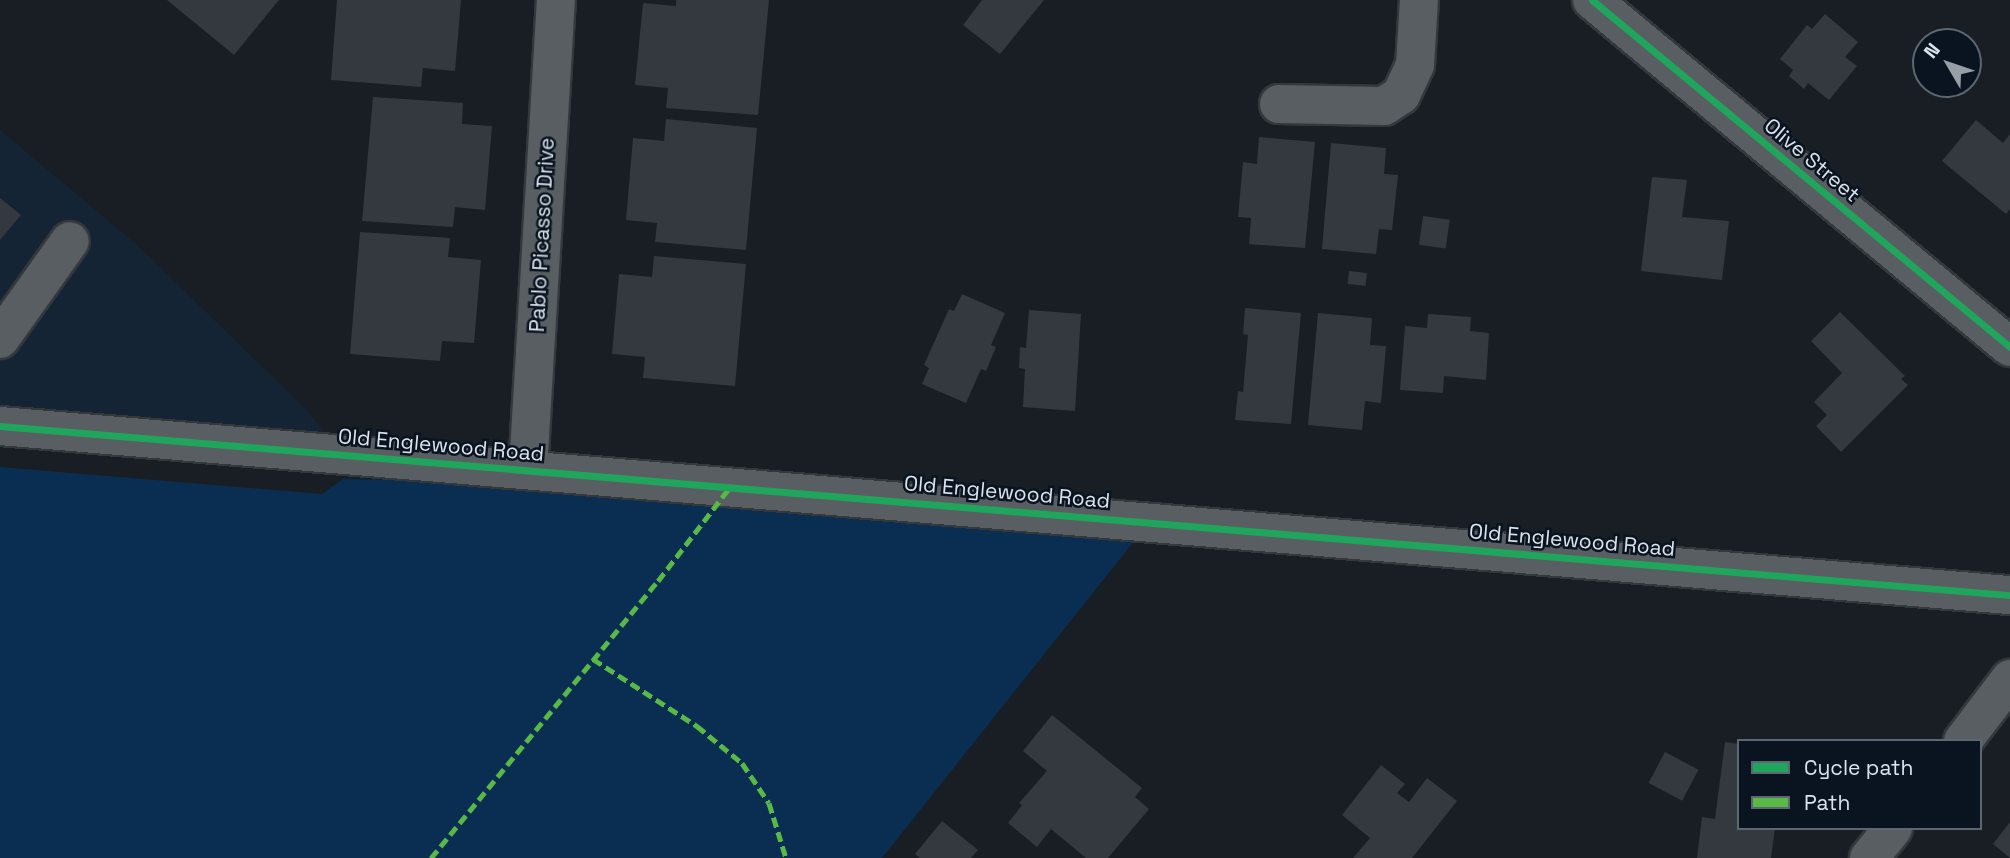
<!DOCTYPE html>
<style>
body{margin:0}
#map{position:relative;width:2010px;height:858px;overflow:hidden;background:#181e24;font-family:"Space Grotesk",sans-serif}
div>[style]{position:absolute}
.built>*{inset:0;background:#152434}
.green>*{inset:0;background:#092e51}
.building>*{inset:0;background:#34393f;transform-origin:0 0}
.roads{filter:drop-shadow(2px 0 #34383d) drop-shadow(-2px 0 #34383d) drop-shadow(0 2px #34383d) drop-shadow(0 -2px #34383d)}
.minor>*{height:38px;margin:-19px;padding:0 19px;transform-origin:19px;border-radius:19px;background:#595e63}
.quiet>*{height:5px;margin-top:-2.5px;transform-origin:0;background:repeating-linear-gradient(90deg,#58b947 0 10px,transparent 0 15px)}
.cycleway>*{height:7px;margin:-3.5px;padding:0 3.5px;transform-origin:3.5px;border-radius:3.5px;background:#20a55d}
span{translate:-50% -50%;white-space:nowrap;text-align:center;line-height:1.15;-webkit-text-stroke:5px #091420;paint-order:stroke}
.street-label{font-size:21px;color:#dbe3ec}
.legend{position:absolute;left:1737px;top:739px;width:245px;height:91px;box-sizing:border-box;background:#091420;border:2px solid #5d6772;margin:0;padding:9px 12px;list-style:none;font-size:21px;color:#dbe3ec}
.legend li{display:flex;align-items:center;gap:14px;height:35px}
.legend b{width:35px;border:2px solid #5d6772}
.north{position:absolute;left:1912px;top:28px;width:70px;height:70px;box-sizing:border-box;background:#091420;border:2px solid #5d6772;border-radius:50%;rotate:309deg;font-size:19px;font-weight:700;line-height:28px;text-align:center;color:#dbe3ec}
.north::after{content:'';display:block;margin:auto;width:24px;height:32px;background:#979ea6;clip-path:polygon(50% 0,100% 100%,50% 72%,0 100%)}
</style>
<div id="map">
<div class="built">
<i style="clip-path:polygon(0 130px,136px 244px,306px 409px,325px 433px,0 407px)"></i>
</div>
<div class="green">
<i style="clip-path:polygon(0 467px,322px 494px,343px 479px,414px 480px,1135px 540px,882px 858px,0 858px)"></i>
</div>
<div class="building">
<i style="clip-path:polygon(167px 0,279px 0,234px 55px)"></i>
<i style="clip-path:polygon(337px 0,461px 0,455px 71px,423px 68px,421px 87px,331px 80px)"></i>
<i style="clip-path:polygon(676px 0,769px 0,758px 115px,666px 108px,668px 88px,635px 85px,643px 3px,676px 6px)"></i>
<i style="clip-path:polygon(982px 0,1044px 0,1000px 54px,963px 25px)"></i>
<i style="clip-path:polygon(1825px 14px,1858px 42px,1845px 57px,1857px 66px,1829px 100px,1808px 83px,1804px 89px,1789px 76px,1793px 70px,1780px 59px,1807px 25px,1812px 29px)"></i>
<i style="clip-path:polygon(373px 97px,463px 103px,462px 124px,492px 126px,485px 210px,455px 207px,453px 227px,362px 221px)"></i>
<i style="clip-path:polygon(666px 119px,757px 128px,746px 250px,655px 242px,657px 223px,626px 220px,633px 138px,664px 141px)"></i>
<i style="clip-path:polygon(1976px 120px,2003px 143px,2010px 134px,2010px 209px,2006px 214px,1942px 161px)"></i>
<i style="clip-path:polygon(1259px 137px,1315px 142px,1305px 248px,1249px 244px,1251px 218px,1238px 217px,1243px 162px,1257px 164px)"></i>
<i style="clip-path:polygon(1331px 143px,1386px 148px,1384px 174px,1398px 175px,1392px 230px,1379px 229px,1376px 254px,1322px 249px)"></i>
<i style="clip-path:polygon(1652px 177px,1687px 180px,1682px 217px,1729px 221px,1722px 280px,1641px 271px)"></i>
<i style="clip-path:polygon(0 198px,21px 215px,0 240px)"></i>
<i style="left:1423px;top:216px;width:27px;height:29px;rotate:8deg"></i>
<i style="clip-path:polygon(360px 232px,450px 238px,448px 257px,481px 260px,474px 343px,442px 341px,440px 361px,350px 354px)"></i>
<i style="clip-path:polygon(654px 256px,746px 264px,735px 386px,643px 378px,645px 357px,612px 354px,619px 274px,652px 277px)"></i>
<i style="left:1349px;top:271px;width:18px;height:13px;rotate:6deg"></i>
<i style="clip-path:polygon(962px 294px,1005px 313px,991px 345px,996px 347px,986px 371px,981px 369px,966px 403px,922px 384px,929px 368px,924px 365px,949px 309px,954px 311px)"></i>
<i style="clip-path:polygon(1245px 308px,1301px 313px,1291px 424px,1235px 420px,1238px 391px,1243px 392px,1248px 335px,1243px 334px)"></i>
<i style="clip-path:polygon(1029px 310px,1081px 314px,1075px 411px,1023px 407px,1025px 369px,1019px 368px,1020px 347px,1026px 348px)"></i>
<i style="clip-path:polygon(1840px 312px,1905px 376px,1901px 379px,1908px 385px,1841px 452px,1816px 426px,1827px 415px,1814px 402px,1842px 373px,1811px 341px)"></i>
<i style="clip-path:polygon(1318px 313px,1372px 318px,1370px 345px,1386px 346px,1381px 403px,1365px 401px,1362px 430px,1308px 425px)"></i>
<i style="clip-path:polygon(1428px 314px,1471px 317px,1470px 331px,1489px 333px,1486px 380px,1444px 376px,1443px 393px,1400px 390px,1405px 326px,1427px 328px)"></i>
<i style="clip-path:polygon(1052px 715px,1142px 788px,1135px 797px,1149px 809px,1108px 858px,1086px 858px,1051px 829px,1037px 847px,1008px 823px,1022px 805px,1019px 803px,1047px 771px,1023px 751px)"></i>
<i style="clip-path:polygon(1725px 742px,1739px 744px,1739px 828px,1775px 828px,1771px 858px,1697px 858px,1702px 817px,1715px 819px)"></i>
<i style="left:1665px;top:752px;width:38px;height:35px;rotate:28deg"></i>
<i style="clip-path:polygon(1381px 765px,1405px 784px,1397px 793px,1409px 802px,1427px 778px,1457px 801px,1412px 858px,1353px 858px,1370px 838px,1342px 815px)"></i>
<i style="clip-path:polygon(942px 821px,978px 850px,971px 858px,920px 858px,915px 854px)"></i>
<i style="clip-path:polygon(2010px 822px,2010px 858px,1993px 844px)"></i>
</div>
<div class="roads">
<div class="minor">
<i style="left:1592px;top:0;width:543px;rotate:39.7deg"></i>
<i style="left:1279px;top:104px;width:105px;rotate:1.1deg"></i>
<i style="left:1384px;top:106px;width:20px;rotate:-33deg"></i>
<i style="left:1401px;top:95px;width:33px;rotate:-65deg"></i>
<i style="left:1415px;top:65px;width:65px;rotate:-86.5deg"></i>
<i style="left:0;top:339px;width:120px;rotate:-54.5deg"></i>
<i style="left:0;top:426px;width:2017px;rotate:4.81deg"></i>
<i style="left:528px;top:470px;width:471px;rotate:-86.6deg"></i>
<i style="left:1963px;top:741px;width:78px;rotate:-52.8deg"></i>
<i style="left:1869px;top:858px;width:38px;rotate:-51deg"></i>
</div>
</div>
<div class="quiet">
<i style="left:593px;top:659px;width:124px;rotate:32.8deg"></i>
<i style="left:697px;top:726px;width:58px;rotate:39.4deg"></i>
<i style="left:742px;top:763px;width:48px;rotate:56deg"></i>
<i style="left:769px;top:803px;width:58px;rotate:72.8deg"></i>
<i style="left:431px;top:858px;width:358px;rotate:-50.7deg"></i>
<i style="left:658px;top:581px;width:120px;rotate:-52.5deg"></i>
</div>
<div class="cycleway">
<i style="left:1592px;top:0;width:543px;rotate:39.7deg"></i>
<i style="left:0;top:426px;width:2017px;rotate:4.81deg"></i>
</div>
<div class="street-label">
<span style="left:1812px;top:160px;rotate:40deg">Olive Street</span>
<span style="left:542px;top:235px;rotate:-87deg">Pablo Picasso Drive</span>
<span style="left:441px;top:445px;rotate:5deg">Old Englewood Road</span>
<span style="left:1007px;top:492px;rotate:5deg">Old Englewood Road</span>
<span style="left:1572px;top:540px;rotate:5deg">Old Englewood Road</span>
</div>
<ul class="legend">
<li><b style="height:9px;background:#20a55d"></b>Cycle path</li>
<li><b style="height:9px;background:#58b947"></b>Path</li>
</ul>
<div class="north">N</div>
</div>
